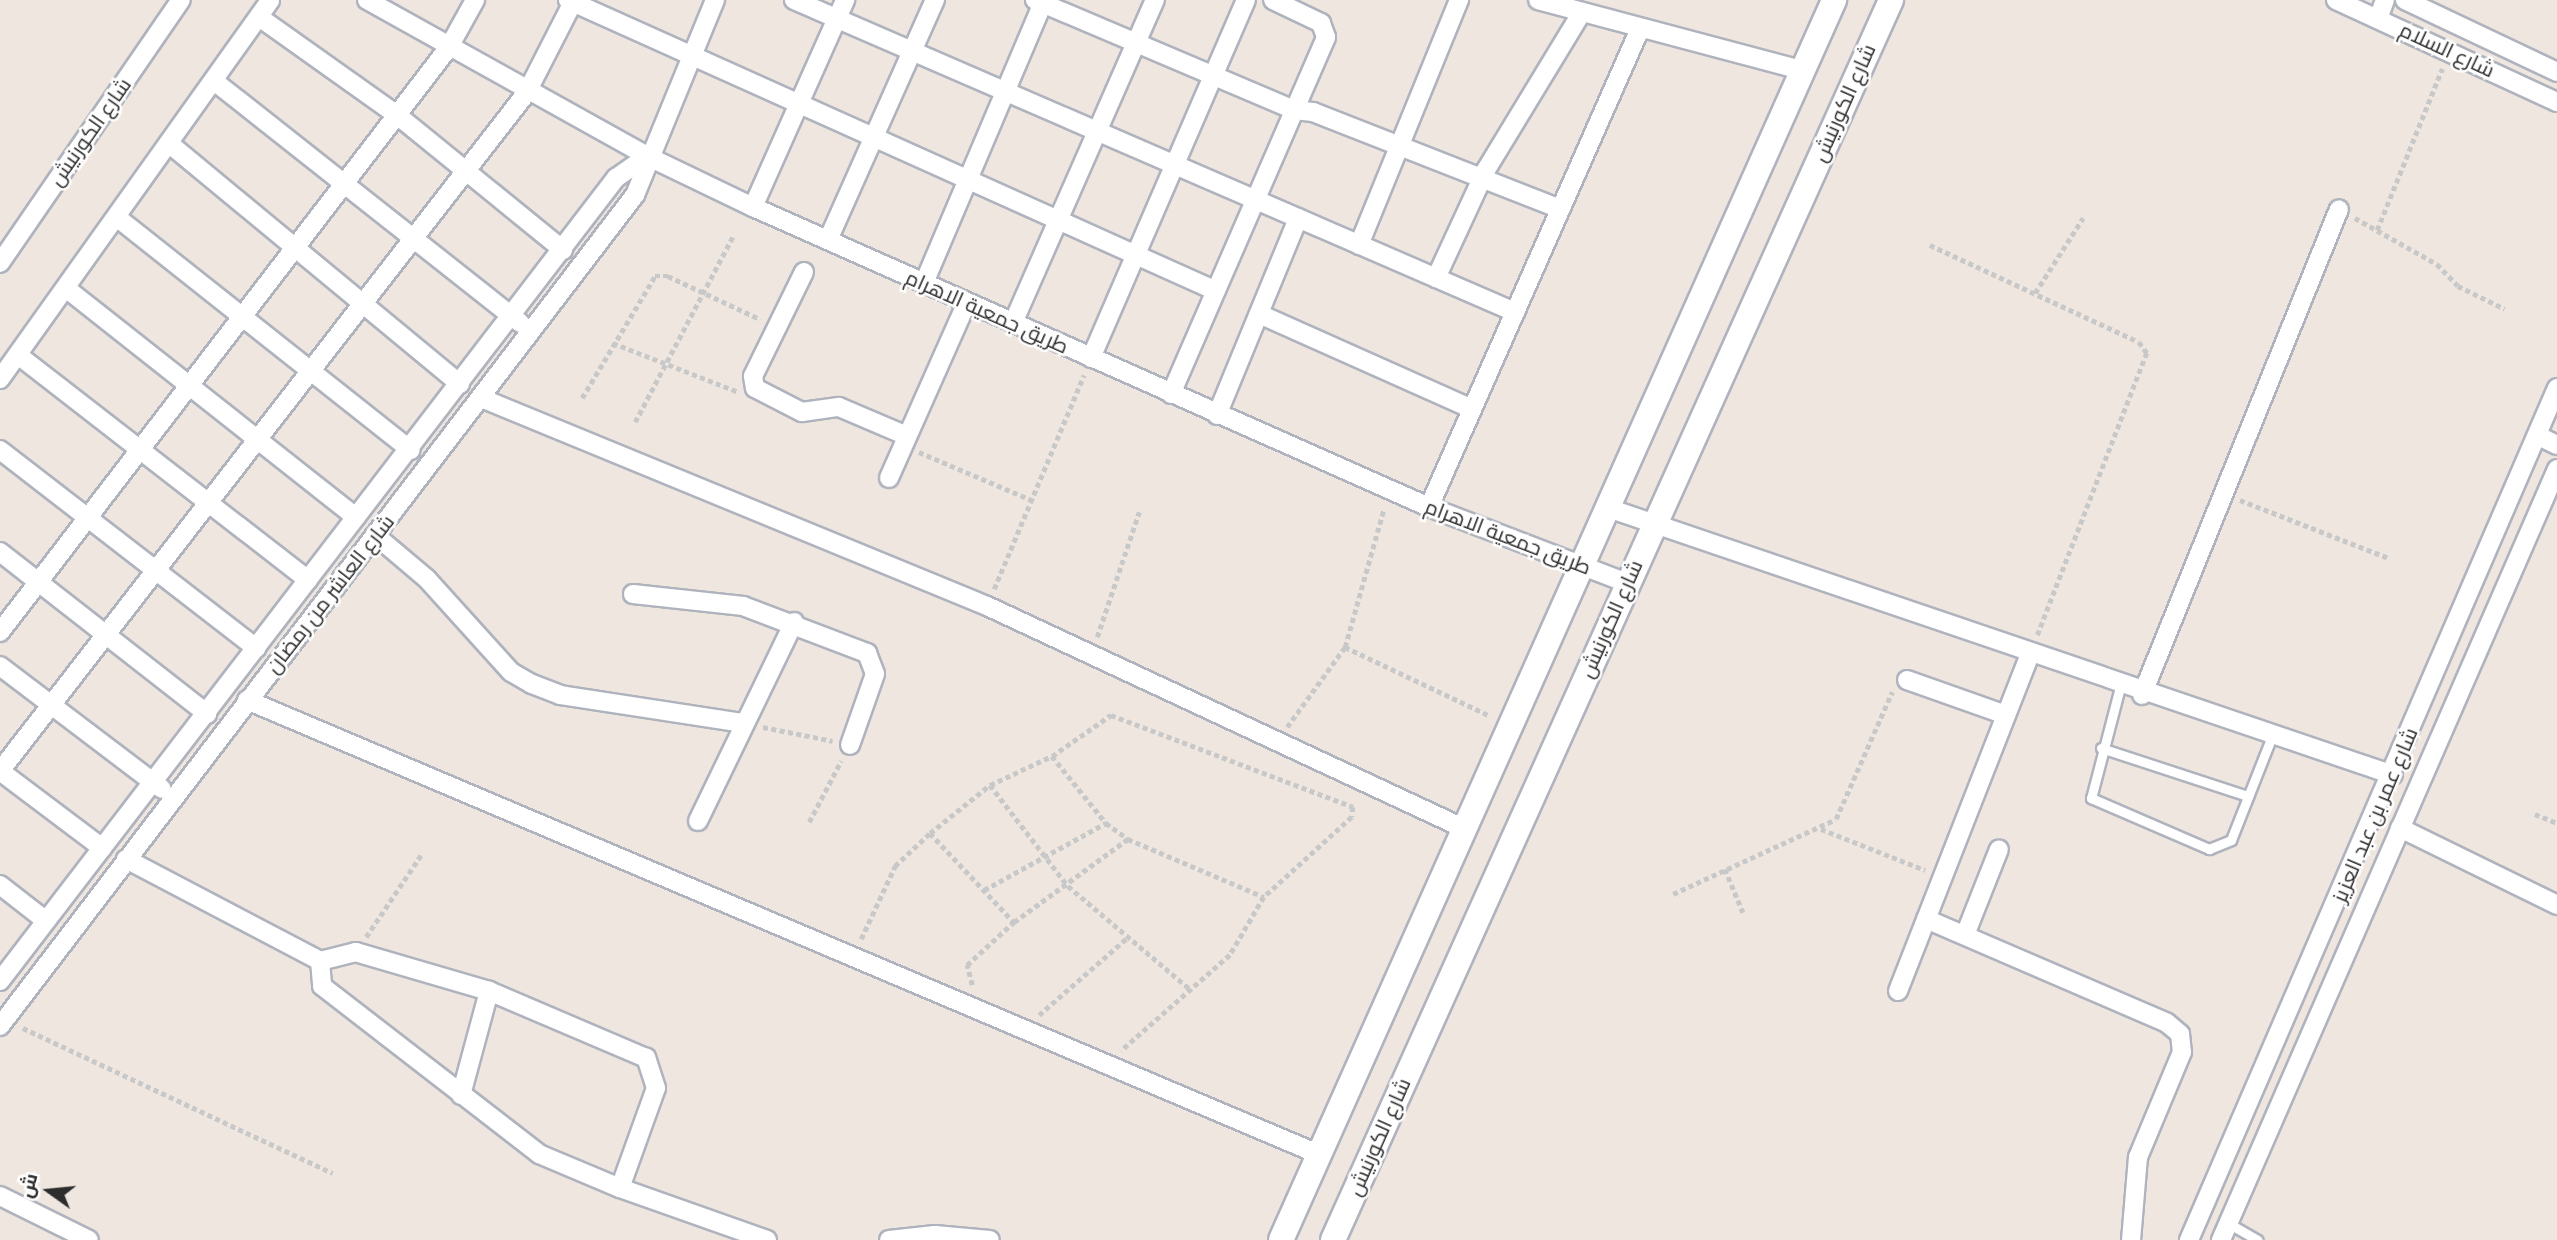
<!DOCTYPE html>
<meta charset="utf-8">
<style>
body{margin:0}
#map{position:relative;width:2557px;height:1240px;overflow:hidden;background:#efe7df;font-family:Cabin,Cairo,sans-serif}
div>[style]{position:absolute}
.path>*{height:4.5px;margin-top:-2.25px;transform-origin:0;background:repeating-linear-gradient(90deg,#c8c8c8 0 5px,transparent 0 8.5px)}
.roads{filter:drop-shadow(2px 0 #afb3bd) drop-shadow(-2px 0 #afb3bd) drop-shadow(0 2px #afb3bd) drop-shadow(0 -2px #afb3bd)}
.service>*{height:9px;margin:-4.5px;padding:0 4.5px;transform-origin:4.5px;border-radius:4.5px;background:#fff}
.minor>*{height:18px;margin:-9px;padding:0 9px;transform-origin:9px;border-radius:9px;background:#fff}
.secondary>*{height:24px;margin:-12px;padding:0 12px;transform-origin:12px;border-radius:12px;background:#fff}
span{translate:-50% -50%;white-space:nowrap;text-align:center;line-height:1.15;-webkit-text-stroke:5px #fff;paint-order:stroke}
.street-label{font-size:21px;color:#2d2d2d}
.north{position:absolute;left:14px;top:1156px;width:70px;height:70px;-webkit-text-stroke:5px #fff;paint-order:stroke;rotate:285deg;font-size:19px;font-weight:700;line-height:28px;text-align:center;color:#2d2d2d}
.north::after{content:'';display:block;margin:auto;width:24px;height:32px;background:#2d2d2d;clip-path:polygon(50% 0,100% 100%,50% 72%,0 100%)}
</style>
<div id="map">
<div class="path">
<i style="left:2355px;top:218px;width:94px;rotate:29.3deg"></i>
<i style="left:2437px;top:264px;width:30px;rotate:46deg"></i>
<i style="left:2458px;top:286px;width:52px;rotate:26.1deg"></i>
<i style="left:2377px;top:230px;width:174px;rotate:-68deg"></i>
<i style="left:1930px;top:245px;width:230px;rotate:24.9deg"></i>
<i style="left:2139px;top:342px;width:14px;rotate:54deg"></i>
<i style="left:2147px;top:353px;width:304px;rotate:111.2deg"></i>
<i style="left:2035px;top:293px;width:89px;rotate:-57.4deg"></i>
<i style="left:613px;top:343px;width:135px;rotate:21.3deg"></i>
<i style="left:582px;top:398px;width:142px;rotate:-59.1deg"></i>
<i style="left:655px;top:276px;width:13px"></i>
<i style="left:668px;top:276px;width:102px;rotate:25.1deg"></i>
<i style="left:635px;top:422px;width:212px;rotate:-62.2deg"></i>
<i style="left:919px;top:452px;width:125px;rotate:23.1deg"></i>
<i style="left:2240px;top:500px;width:160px;rotate:21.3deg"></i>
<i style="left:994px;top:589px;width:232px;rotate:-67.2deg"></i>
<i style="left:1097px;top:637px;width:132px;rotate:-71.4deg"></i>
<i style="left:1345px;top:647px;width:161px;rotate:25.4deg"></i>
<i style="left:763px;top:727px;width:71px;rotate:11.3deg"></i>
<i style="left:1287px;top:727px;width:99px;rotate:-54.1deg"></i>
<i style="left:1345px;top:647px;width:144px;rotate:-74.3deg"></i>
<i style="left:1052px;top:756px;width:86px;rotate:51.1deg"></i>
<i style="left:1106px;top:823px;width:27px;rotate:36deg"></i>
<i style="left:1128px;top:839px;width:148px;rotate:23.1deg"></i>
<i style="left:990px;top:785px;width:128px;rotate:52.3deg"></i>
<i style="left:1068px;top:886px;width:161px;rotate:40.2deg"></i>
<i style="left:2535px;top:814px;width:24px;rotate:22deg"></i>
<i style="left:809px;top:822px;width:69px;rotate:-62.3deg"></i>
<i style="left:1821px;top:829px;width:112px;rotate:21.5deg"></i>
<i style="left:930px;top:833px;width:122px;rotate:46.7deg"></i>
<i style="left:1725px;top:869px;width:47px;rotate:67.3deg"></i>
<i style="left:984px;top:890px;width:139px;rotate:-28.8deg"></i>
<i style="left:1673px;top:894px;width:179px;rotate:-24.7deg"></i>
<i style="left:1836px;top:819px;width:139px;rotate:-66.2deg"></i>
<i style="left:366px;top:937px;width:99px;rotate:-56.1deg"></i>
<i style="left:861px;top:939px;width:81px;rotate:-65deg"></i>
<i style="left:895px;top:866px;width:48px;rotate:-43.3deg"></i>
<i style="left:930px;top:833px;width:77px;rotate:-38.7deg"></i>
<i style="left:990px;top:785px;width:68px;rotate:-25.1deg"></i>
<i style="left:1052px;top:756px;width:72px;rotate:-34.8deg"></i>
<i style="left:1111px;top:715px;width:259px;rotate:20.8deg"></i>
<i style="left:1353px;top:807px;width:10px;rotate:96deg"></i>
<i style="left:1352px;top:817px;width:119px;rotate:137.7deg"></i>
<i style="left:1264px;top:897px;width:67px;rotate:120.4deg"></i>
<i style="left:1230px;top:955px;width:145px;rotate:138.6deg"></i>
<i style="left:972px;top:985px;width:21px;rotate:-104deg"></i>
<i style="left:967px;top:965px;width:64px;rotate:-42.5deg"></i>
<i style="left:1014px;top:922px;width:141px;rotate:-36.1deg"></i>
<i style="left:1039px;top:1015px;width:117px;rotate:-41.2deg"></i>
<i style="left:23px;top:1028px;width:342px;rotate:25.1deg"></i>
</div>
<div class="roads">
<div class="service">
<i style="left:2120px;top:687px;width:115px;rotate:104.6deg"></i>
<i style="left:2091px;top:798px;width:129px;rotate:23.4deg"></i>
<i style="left:2209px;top:849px;width:24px;rotate:-22deg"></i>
<i style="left:2231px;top:840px;width:112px;rotate:-68.5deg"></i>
<i style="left:2101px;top:748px;width:155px;rotate:18.1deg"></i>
<i style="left:2228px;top:1223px;width:34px;rotate:30deg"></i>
</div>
<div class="minor">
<i style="left:367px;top:0;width:321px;rotate:29.1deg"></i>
<i style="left:647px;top:156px;width:118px;rotate:25.7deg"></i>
<i style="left:753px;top:207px;width:740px;rotate:23.93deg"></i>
<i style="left:1429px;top:507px;width:212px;rotate:21deg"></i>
<i style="left:568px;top:0;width:710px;rotate:24.18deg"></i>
<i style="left:794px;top:0;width:786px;rotate:23.4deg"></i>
<i style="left:1035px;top:0;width:281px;rotate:23deg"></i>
<i style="left:1294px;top:110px;width:19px;rotate:6deg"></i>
<i style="left:1313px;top:112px;width:266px;rotate:21.4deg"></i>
<i style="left:1538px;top:0;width:272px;rotate:14.9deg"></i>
<i style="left:2336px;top:0;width:243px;rotate:24.8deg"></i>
<i style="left:2405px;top:0;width:168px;rotate:25.3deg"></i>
<i style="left:259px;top:17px;width:169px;rotate:35.4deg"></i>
<i style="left:397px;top:115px;width:214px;rotate:39.1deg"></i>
<i style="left:2378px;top:19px;width:20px;rotate:-70deg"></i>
<i style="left:214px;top:81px;width:390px;rotate:38.3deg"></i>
<i style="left:171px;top:145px;width:375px;rotate:39.6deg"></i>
<i style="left:753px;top:207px;width:227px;rotate:-66deg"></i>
<i style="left:119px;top:219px;width:372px;rotate:38.4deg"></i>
<i style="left:828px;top:240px;width:263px;rotate:-66deg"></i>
<i style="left:1359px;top:245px;width:265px;rotate:-67.8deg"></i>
<i style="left:0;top:263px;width:319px;rotate:-55.5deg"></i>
<i style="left:804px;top:272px;width:116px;rotate:116.1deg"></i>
<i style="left:753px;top:376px;width:12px;rotate:81deg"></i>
<i style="left:755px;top:388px;width:53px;rotate:27.1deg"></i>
<i style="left:802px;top:412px;width:37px;rotate:-8deg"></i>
<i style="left:839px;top:407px;width:74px;rotate:23.1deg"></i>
<i style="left:1436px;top:278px;width:119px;rotate:-65.2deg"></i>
<i style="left:1486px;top:170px;width:183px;rotate:-58.7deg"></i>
<i style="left:924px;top:283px;width:307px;rotate:-67deg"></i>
<i style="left:67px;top:289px;width:368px;rotate:38.3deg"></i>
<i style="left:1259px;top:314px;width:233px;rotate:24deg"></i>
<i style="left:1013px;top:323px;width:353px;rotate:-66.3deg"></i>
<i style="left:18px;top:355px;width:367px;rotate:37.8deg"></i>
<i style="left:1091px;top:358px;width:390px;rotate:-66.6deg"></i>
<i style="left:0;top:379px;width:465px;rotate:-54.5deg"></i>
<i style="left:1171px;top:394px;width:389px;rotate:-66.5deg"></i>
<i style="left:1326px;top:37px;width:15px;rotate:-110deg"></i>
<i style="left:1321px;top:23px;width:53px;rotate:-154.4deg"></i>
<i style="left:481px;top:398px;width:547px;rotate:22.35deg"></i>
<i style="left:987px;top:606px;width:525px;rotate:25deg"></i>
<i style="left:1217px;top:415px;width:213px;rotate:-67.6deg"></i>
<i style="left:2537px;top:435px;width:22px;rotate:27deg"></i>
<i style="left:0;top:450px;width:324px;rotate:37.7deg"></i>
<i style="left:889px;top:478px;width:190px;rotate:-66.1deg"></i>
<i style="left:1429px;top:507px;width:520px;rotate:-66.19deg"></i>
<i style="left:1608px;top:508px;width:829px;rotate:18.78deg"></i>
<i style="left:375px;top:535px;width:68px;rotate:40.2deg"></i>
<i style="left:427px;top:579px;width:125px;rotate:47.9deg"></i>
<i style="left:511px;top:672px;width:24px;rotate:30deg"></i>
<i style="left:532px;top:684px;width:30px;rotate:21deg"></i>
<i style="left:560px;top:695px;width:185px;rotate:8.7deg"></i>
<i style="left:0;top:552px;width:263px;rotate:38deg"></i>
<i style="left:633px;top:594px;width:111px;rotate:6.2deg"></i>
<i style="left:743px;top:606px;width:133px;rotate:20.8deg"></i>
<i style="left:867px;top:653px;width:22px;rotate:69deg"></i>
<i style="left:875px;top:674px;width:75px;rotate:109.4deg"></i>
<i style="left:0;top:632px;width:737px;rotate:-52.49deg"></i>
<i style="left:449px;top:47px;width:54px;rotate:-61deg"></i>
<i style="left:0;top:666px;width:203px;rotate:37.2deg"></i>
<i style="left:1907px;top:680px;width:105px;rotate:19.5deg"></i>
<i style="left:2142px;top:695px;width:524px;rotate:-67.93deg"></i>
<i style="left:247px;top:700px;width:1163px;rotate:22.97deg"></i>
<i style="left:0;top:771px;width:860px;rotate:-52.18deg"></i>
<i style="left:527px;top:92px;width:103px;rotate:-62.9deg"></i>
<i style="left:0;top:771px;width:128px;rotate:37deg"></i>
<i style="left:698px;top:821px;width:221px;rotate:-64.2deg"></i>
<i style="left:2400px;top:828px;width:175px;rotate:26.1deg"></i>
<i style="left:126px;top:859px;width:219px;rotate:27.7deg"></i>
<i style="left:0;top:885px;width:58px;rotate:38deg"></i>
<i style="left:1926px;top:919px;width:262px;rotate:23.3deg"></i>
<i style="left:2167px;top:1023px;width:17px;rotate:40deg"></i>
<i style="left:2180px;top:1034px;width:18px;rotate:84deg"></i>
<i style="left:2182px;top:1052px;width:114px;rotate:112.7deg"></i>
<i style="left:2138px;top:1157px;width:83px;rotate:94.8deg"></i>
<i style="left:1965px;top:935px;width:92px;rotate:-68.4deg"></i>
<i style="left:0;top:981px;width:1012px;rotate:-52.51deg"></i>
<i style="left:616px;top:178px;width:38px;rotate:-35deg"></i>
<i style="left:1898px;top:991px;width:361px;rotate:-68.6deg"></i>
<i style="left:0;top:1026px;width:1046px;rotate:-52.62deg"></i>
<i style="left:635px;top:195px;width:211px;rotate:-67.7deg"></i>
<i style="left:461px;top:1095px;width:108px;rotate:-74.9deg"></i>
<i style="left:620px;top:1188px;width:106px;rotate:-70.2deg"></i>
<i style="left:656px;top:1088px;width:32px;rotate:-108deg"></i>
<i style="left:646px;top:1058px;width:171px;rotate:-156.9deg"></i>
<i style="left:489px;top:991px;width:139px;rotate:-163.7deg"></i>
<i style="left:356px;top:952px;width:37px;rotate:166deg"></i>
<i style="left:320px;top:961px;width:25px;rotate:85deg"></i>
<i style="left:322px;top:986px;width:274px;rotate:37.7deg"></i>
<i style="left:539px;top:1154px;width:88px;rotate:22.8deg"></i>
<i style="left:620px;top:1188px;width:156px;rotate:19.5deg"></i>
<i style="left:0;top:1196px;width:99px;rotate:26.3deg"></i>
<i style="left:889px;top:1240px;width:46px;rotate:-6.2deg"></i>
<i style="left:935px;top:1235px;width:55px;rotate:5.2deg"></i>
<i style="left:2189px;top:1240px;width:928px;rotate:-66.64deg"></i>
<i style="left:2221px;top:1240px;width:841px;rotate:-66.45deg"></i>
</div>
<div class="secondary">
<i style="left:1281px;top:1240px;width:1358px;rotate:-65.96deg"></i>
<i style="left:1333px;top:1240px;width:1360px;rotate:-65.77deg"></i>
</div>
</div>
<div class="street-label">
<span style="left:2447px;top:50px;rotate:25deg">شارع السلام</span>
<span style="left:1844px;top:103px;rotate:-66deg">شارع الكورنيش</span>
<span style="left:90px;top:132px;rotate:-55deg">شارع الكورنيش</span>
<span style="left:987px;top:312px;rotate:24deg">طريق جمعية الاهرام</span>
<span style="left:1508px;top:537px;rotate:21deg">طريق جمعية الاهرام</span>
<span style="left:330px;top:594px;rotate:-52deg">شارع العاشر من رمضان</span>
<span style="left:1611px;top:619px;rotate:-66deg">شارع الكورنيش</span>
<span style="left:2375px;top:815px;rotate:-67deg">شارع عمر بن عبد العزيز</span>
<span style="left:1379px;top:1137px;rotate:-66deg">شارع الكورنيش</span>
</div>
<div class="north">ش</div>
</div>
